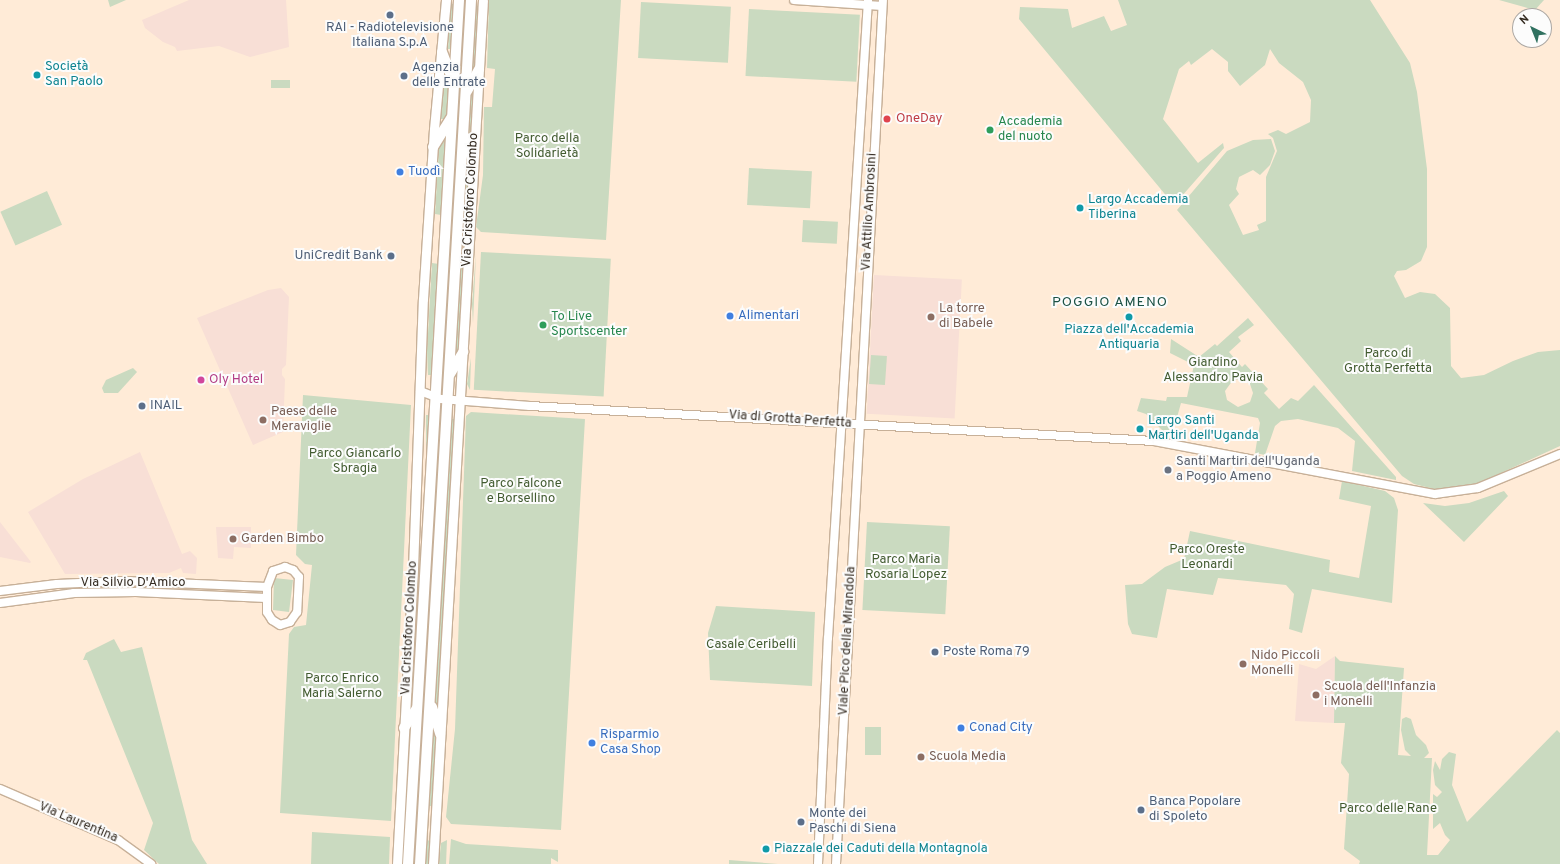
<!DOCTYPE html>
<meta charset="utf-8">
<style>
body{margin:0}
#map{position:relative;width:1560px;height:864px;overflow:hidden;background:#ffebd7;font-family:Overpass,sans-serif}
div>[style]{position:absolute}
.education>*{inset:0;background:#f8dfd6;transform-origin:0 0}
.green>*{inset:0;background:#cadac0;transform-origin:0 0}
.roads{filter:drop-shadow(1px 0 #c7b098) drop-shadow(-1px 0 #c7b098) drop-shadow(0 1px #c7b098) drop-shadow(0 -1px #c7b098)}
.tertiary>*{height:8px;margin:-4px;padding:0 4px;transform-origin:4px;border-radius:4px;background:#fff}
.secondary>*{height:9px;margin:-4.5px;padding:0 4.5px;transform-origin:4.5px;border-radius:4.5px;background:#fff}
.primary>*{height:10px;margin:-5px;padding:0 5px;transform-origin:5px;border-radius:5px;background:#fff}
.dots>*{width:11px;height:11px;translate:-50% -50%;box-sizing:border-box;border:2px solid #fcfcfc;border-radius:50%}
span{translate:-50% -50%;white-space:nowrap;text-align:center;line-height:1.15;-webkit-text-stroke:4px #fcfcfc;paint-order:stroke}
.service-label{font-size:13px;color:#4e5e75}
.left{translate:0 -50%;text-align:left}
.right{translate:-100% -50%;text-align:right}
.culture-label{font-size:13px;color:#0d838f}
.health-label{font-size:13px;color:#be3a42}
.leisure-label{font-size:13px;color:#27864d}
.park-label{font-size:13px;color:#425b30}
.shop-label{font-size:13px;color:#366cbe}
.street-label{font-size:13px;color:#332a20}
.education-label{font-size:13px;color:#785e54}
.hotel-label{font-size:13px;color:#b23c85}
.worship-label{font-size:13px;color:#5b616d}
.neighbourhood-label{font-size:14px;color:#1c5144;letter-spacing:1px}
.north{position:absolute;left:1512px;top:8px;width:40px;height:40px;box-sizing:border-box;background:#fcfcfc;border:1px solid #aca8a4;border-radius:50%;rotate:317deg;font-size:11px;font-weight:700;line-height:16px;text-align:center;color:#332a20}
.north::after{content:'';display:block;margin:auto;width:14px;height:18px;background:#307160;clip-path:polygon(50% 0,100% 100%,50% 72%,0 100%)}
</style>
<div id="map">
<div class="education">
<i style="clip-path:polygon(189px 0,286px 0,289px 47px,250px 57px,219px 46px,177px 51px,175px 47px,163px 42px,145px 28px,142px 20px)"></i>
<i style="left:874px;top:275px;width:88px;height:139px;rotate:3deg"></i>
<i style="clip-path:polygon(281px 288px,289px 297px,286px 365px,282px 369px,282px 375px,285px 379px,283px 432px,253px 445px,197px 318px,268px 290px)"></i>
<i style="clip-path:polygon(140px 452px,182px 554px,190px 551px,197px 558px,196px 574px,183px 573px,181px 568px,169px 573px,65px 574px,28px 512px,83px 479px)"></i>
<i style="clip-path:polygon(0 522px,31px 562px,30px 563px,0 557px)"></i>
<i style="clip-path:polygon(216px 527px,251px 527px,251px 548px,234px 547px,233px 559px,218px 558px)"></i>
<i style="clip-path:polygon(1335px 656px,1334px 723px,1295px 721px,1299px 664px,1316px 669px)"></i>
</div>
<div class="green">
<i style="clip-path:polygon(108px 0,126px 0,110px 7px)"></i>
<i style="clip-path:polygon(489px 0,621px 0,606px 240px,481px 232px,476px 227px,483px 175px,484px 107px,492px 107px,495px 69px,487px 68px)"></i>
<i style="clip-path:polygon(1118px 0,1370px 0,1410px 63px,1417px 92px,1427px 169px,1427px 247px,1421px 261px,1406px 270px,1397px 271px,1394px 276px,1405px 298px,1420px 292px,1435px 294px,1450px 308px,1451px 366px,1461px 378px,1484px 375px,1513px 361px,1538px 352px,1560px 350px,1560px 446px,1477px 484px,1438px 490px,1414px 484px,1402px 476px,1177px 210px,1227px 151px,1253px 140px,1271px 139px,1275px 151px,1270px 165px,1260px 175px,1253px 170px,1239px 177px,1236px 189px,1239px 194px,1229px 205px,1243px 235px,1259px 230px,1257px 225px,1266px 221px,1266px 177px,1277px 151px,1273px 138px,1268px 134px,1278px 130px,1286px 134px,1310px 122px,1311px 100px,1303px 82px,1279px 63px,1270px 49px,1265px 65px,1240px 86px,1228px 71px,1228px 62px,1212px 49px,1191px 65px,1189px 61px,1179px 69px,1163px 119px,1198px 163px,1223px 143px,1224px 148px,1174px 205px,1019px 19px,1020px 7px,1068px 9px,1072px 28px,1104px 16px,1111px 31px,1127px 25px)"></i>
<i style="clip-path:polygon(1499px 0,1544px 0,1535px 10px)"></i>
<i style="left:641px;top:2px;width:90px;height:56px;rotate:3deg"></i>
<i style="clip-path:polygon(450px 4px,454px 4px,451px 49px,448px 49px)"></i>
<i style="clip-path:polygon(476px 6px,479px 6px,476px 67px,472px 78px)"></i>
<i style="left:749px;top:9px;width:111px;height:67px;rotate:3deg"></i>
<i style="clip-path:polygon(446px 67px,450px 80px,447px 119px,440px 119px)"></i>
<i style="left:271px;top:80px;width:19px;height:8px"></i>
<i style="clip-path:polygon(474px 82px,471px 146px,467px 135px,471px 91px)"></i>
<i style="clip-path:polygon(447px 132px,441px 215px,435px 214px,439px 147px)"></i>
<i style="clip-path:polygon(467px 149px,470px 159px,467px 216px,463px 216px)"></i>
<i style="left:749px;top:168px;width:63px;height:37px;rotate:3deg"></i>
<i style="left:47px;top:191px;width:37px;height:51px;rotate:66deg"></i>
<i style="left:803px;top:220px;width:35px;height:22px;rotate:3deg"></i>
<i style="left:481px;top:252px;width:130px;height:138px;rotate:3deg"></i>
<i style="clip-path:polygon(476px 254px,473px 323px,472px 304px)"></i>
<i style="clip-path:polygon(460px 260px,464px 260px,459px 352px,455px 361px)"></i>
<i style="clip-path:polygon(432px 263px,439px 264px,432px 375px,428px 375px,427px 351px)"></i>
<i style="clip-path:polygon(evenodd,1248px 318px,1254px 325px,1238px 337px,1241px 341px,1229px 352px,1242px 367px,1245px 364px,1268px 389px,1264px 393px,1279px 409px,1291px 398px,1298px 401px,1314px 385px,1396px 477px,1396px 480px,1352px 471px,1355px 441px,1338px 428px,1298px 419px,1281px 421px,1275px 426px,1265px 455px,1255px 453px,1260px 423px,1258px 418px,1181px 403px,1176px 421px,1171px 420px,1168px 436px,1146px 414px,1137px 411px,1141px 398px,1166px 401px,1167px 397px,1187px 397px,1194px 365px,1170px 353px,1171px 339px,1199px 357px,1215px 344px,1217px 346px,1248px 318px,1242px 379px,1250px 384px,1253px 393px,1250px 402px,1238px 407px,1227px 400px,1225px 391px,1233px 380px,1242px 379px)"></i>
<i style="left:871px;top:355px;width:16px;height:29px;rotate:4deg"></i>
<i style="clip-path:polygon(471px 358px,470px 390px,467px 384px)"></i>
<i style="clip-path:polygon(133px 368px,137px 372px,118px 393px,104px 393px,102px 388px,106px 380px)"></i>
<i style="clip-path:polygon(303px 395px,411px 405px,391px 821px,280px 813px,289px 634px,294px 627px,306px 625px,312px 565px,305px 564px,296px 555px)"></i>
<i style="clip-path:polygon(471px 412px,585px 419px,561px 830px,451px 824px,446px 817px,455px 729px,466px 416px)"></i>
<i style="left:426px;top:415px;width:4px;height:300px"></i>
<i style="clip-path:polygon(451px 419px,455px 419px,438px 718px,434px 708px)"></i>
<i style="clip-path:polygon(1342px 481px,1385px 491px,1394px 498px,1398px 510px,1392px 603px,1312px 589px,1302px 633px,1289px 629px,1294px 594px,1286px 585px,1218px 578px,1213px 595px,1167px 589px,1157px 638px,1132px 634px,1128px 624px,1125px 585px,1142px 584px,1165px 567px,1184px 559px,1190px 531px,1330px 560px,1329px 572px,1359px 578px,1371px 506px,1339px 499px)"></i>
<i style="clip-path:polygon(1504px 491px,1508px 496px,1464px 542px,1423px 503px,1445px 506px,1469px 503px)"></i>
<i style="left:867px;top:522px;width:83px;height:88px;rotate:3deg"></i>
<i style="clip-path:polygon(274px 578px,293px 580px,289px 612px,273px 610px)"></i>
<i style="clip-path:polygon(716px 606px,815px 612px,812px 686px,710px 680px,708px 633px)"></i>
<i style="clip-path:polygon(114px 639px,121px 652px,142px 647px,192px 840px,207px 864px,159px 864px,144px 850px,153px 823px,87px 660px,83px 660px,86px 653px)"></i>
<i style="clip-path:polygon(1335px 656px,1340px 661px,1404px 668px,1398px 755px,1411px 756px,1405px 750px,1401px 730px,1402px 719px,1406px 717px,1411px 719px,1416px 735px,1426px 745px,1429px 753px,1424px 758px,1432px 758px,1427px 855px,1438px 855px,1450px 840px,1445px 835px,1440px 823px,1433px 829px,1433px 794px,1437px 797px,1442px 792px,1435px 785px,1433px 770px,1435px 761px,1440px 770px,1442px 759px,1449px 752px,1456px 754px,1452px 785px,1467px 822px,1557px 730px,1560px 733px,1560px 864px,1359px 864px,1360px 861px,1344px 849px,1349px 774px,1341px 763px,1345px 723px,1334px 723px)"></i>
<i style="clip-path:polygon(412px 721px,407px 807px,403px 807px,408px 730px)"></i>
<i style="clip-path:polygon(434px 723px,437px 736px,432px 806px,429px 806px)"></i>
<i style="left:865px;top:727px;width:16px;height:28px"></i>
<i style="clip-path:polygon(312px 832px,390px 837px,389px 864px,311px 864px)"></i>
<i style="clip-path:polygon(427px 839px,430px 842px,429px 864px,425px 864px)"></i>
<i style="clip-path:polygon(451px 839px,466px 844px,558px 850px,558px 862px,551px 858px,551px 864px,449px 864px)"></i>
<i style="clip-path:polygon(447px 840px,446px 864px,439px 864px,441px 843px)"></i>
<i style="clip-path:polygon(729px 860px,778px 864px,729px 864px)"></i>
</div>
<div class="roads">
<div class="tertiary">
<i style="left:794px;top:0;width:88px;rotate:3.9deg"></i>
<i style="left:420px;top:391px;width:22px;rotate:21deg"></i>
<i style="left:441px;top:399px;width:89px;rotate:4.5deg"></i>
<i style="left:530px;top:406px;width:625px;rotate:3.21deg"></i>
<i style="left:1154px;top:441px;width:286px;rotate:10.7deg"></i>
<i style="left:1435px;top:494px;width:43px;rotate:-7.9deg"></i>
<i style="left:1478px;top:488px;width:89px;rotate:-22.5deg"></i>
<i style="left:285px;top:567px;width:9px;rotate:21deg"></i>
<i style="left:293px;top:570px;width:9px;rotate:49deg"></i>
<i style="left:299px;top:577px;width:35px;rotate:93deg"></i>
<i style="left:297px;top:612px;width:12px;rotate:125deg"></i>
<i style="left:290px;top:622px;width:10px;rotate:163deg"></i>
<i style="left:280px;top:625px;width:9px;rotate:-148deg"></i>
<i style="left:272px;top:620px;width:9px;rotate:-122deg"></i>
<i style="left:267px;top:612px;width:25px;rotate:-90deg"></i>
<i style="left:267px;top:587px;width:17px;rotate:-69deg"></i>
<i style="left:273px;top:571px;width:13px;rotate:-18deg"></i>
<i style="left:0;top:591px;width:57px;rotate:-7deg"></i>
<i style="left:57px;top:584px;width:68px;rotate:-2.5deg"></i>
<i style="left:125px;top:581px;width:142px;rotate:2.4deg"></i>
<i style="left:0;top:603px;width:75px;rotate:-7.7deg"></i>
<i style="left:74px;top:593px;width:62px;rotate:-0.9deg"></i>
<i style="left:136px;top:592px;width:130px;rotate:2.6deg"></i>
<i style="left:0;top:789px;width:129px;rotate:23.4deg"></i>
<i style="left:118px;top:840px;width:41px;rotate:36deg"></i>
<i style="left:818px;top:864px;width:226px;rotate:-87.5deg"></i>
<i style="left:828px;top:638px;width:639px;rotate:-86.41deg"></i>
<i style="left:836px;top:864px;width:865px;rotate:-86.89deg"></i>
</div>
<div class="secondary">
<i style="left:397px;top:864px;width:295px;rotate:-86.9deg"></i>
<i style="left:413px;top:569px;width:270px;rotate:-87.9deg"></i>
<i style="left:423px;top:299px;width:170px;rotate:-86.3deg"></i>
<i style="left:434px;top:129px;width:130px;rotate:-84.7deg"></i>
<i style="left:433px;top:864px;width:865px;rotate:-86.69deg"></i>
</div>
<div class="primary">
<i style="left:442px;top:52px;width:28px;rotate:69deg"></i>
<i style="left:467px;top:91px;width:25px;rotate:-61deg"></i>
<i style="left:465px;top:137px;width:25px;rotate:72deg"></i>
<i style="left:433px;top:147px;width:34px;rotate:-58deg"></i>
<i style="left:450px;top:374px;width:26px;rotate:-59deg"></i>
<i style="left:432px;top:707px;width:28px;rotate:73deg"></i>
<i style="left:404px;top:728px;width:24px;rotate:-57deg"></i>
<i style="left:408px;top:864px;width:866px;rotate:-86.62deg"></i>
<i style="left:420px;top:864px;width:866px;rotate:-86.62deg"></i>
</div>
</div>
<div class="dots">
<i style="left:390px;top:15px;background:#5c6f8a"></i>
<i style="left:37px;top:75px;background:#0f9aa8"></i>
<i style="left:404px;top:76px;background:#5c6f8a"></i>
<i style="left:887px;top:119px;background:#e0444e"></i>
<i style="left:990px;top:130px;background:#2e9e5b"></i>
<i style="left:400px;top:172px;background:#3f7fe0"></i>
<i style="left:1080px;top:208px;background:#0f9aa8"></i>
<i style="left:391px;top:256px;background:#5c6f8a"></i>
<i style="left:730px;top:316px;background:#3f7fe0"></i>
<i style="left:931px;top:317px;background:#8d6e63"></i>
<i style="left:1129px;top:317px;background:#0f9aa8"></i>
<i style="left:543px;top:325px;background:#2e9e5b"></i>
<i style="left:201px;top:380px;background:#d1479c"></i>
<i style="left:142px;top:406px;background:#5c6f8a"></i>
<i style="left:263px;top:420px;background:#8d6e63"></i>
<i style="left:1140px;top:429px;background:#0f9aa8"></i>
<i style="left:1168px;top:470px;background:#6b7280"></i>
<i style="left:233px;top:539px;background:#8d6e63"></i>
<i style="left:935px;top:652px;background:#5c6f8a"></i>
<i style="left:1243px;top:664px;background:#8d6e63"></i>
<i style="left:1316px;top:695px;background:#8d6e63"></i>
<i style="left:961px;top:728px;background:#3f7fe0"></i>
<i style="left:592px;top:743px;background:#3f7fe0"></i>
<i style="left:921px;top:757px;background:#8d6e63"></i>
<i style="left:1141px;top:810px;background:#5c6f8a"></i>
<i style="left:801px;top:822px;background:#5c6f8a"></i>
<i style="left:766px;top:849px;background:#0f9aa8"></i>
</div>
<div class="service-label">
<span style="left:390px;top:36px">RAI - Radiotelevisione<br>Italiana S.p.A</span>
<span class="left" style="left:412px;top:76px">Agenzia<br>delle Entrate</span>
<span class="right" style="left:383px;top:256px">UniCredit Bank</span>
<span class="left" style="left:150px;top:406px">INAIL</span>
<span class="left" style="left:943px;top:652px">Poste Roma 79</span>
<span class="left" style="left:1149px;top:810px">Banca Popolare<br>di Spoleto</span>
<span class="left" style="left:809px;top:822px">Monte dei<br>Paschi di Siena</span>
</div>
<div class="culture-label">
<span class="left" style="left:45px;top:75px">Società<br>San Paolo</span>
<span class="left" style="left:1088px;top:208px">Largo Accademia<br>Tiberina</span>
<span style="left:1129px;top:338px">Piazza dell'Accademia<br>Antiquaria</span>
<span class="left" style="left:1148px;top:429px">Largo Santi<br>Martiri dell'Uganda</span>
<span class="left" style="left:774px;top:849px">Piazzale dei Caduti della Montagnola</span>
</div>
<div class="health-label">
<span class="left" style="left:896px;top:119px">OneDay</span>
</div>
<div class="leisure-label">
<span class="left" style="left:998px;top:130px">Accademia<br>del nuoto</span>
<span class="left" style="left:551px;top:325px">To Live<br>Sportscenter</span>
</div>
<div class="park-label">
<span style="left:547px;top:147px">Parco della<br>Solidarietà</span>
<span style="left:1388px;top:362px">Parco di<br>Grotta Perfetta</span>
<span style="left:1213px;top:371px">Giardino<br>Alessandro Pavia</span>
<span style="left:355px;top:462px">Parco Giancarlo<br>Sbragia</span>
<span style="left:521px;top:492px">Parco Falcone<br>e Borsellino</span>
<span style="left:1207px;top:558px">Parco Oreste<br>Leonardi</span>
<span style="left:906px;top:568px">Parco Maria<br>Rosaria Lopez</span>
<span style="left:751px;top:645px">Casale Ceribelli</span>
<span style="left:342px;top:687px">Parco Enrico<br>Maria Salerno</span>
<span style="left:1388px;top:809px">Parco delle Rane</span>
</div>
<div class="shop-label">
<span class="left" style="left:408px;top:172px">Tuodì</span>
<span class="left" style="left:738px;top:316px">Alimentari</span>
<span class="left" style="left:969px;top:728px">Conad City</span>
<span class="left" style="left:600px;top:743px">Risparmio<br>Casa Shop</span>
</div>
<div class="street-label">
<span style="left:471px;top:200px;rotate:-87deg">Via Cristoforo Colombo</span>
<span style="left:870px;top:212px;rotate:-87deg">Via Attilio Ambrosini</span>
<span style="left:790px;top:420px;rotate:4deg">Via di Grotta Perfetta</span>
<span style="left:133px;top:583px">Via Silvio D'Amico</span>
<span style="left:410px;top:628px;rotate:-87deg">Via Cristoforo Colombo</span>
<span style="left:848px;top:641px;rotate:-87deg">Viale Pico della Mirandola</span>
<span style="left:78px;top:823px;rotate:23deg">Via Laurentina</span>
</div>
<div class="education-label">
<span class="left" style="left:939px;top:317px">La torre<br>di Babele</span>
<span class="left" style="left:271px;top:420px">Paese delle<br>Meraviglie</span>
<span class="left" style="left:241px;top:539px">Garden Bimbo</span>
<span class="left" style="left:1251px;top:664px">Nido Piccoli<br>Monelli</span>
<span class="left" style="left:1324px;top:695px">Scuola dell'Infanzia<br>i Monelli</span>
<span class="left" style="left:929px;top:757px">Scuola Media</span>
</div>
<div class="hotel-label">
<span class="left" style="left:209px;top:380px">Oly Hotel</span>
</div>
<div class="worship-label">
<span class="left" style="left:1176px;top:470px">Santi Martiri dell'Uganda<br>a Poggio Ameno</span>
</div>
<div class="neighbourhood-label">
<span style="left:1110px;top:303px">POGGIO AMENO</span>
</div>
<div class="north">N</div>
</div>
